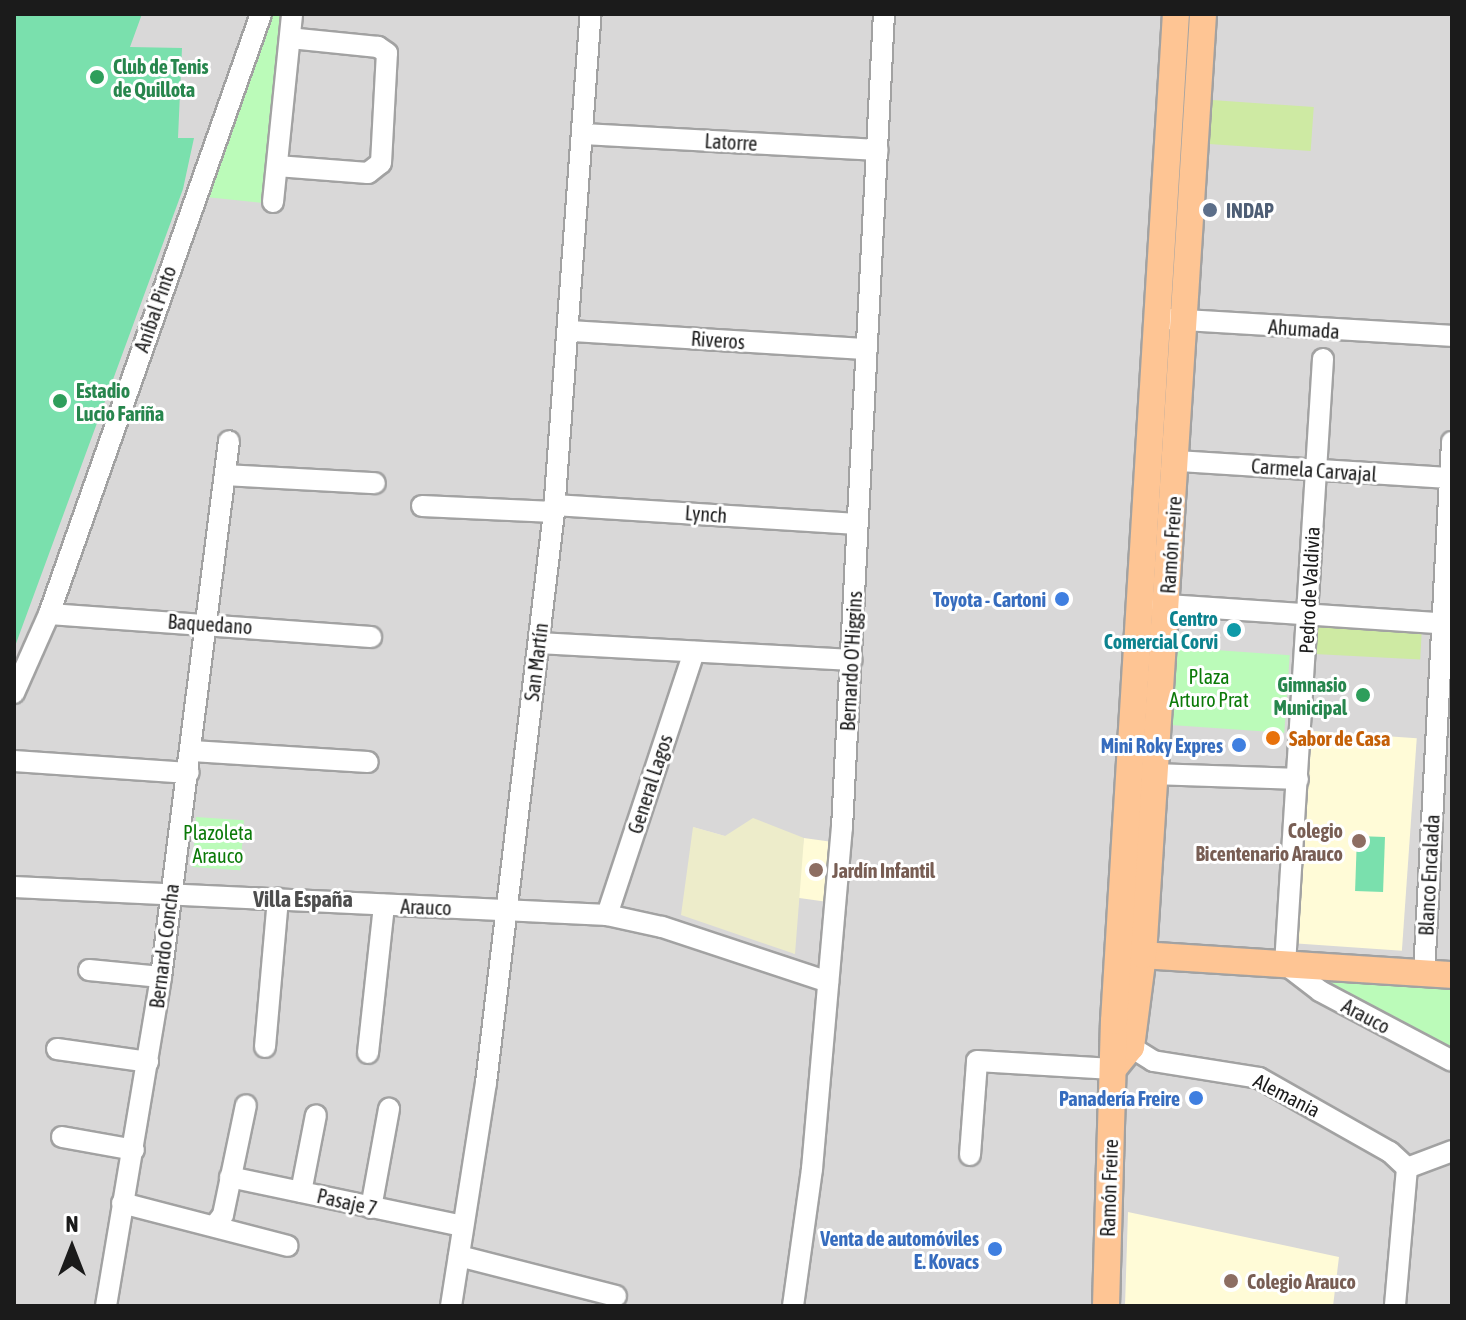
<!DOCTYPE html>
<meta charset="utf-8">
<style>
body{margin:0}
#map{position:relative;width:1466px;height:1320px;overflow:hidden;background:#ede7e0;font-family:"Asap Condensed",sans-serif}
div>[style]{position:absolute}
.residential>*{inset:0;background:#d9d8d8}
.education>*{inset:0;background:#fffbd7;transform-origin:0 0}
.farmland>*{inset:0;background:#edecca}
.grass>*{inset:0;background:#ceeaa3;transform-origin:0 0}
.park>*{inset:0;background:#bbfbb9;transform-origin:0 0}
.pitch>*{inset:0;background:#7ae0ad;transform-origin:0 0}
.roads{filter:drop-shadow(2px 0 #a2a2a2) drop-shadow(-2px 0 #a2a2a2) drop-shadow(0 2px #a2a2a2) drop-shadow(0 -2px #a2a2a2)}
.minor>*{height:20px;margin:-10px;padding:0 10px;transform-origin:10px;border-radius:10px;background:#fff}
.major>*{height:26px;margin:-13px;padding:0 13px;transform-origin:13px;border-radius:13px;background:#fec594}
.dots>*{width:22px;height:22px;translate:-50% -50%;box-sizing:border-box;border:4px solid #fff;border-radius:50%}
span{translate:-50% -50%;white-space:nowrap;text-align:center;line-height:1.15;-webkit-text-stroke:6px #fff;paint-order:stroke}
.leisure-label{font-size:20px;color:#27864d;font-weight:700}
.left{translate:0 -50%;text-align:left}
.right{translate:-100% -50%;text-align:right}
.street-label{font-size:20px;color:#1b1b1b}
.service-label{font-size:20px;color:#4e5e75;font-weight:700}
.shop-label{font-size:20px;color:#366cbe;font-weight:700}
.culture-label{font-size:20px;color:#0d838f;font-weight:700}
.park-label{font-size:20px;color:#0b7a08}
.food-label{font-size:20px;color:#c56008;font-weight:700}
.education-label{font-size:20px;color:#785e54;font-weight:700}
.neighbourhood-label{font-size:22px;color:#4e4e4e;font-weight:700}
.frame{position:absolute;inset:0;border:16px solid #1b1b1b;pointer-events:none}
.north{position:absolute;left:32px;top:1208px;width:80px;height:80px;-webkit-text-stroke:6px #fff;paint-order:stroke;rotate:0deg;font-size:22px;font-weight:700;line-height:32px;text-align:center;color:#1b1b1b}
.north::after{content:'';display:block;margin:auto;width:28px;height:36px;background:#1b1b1b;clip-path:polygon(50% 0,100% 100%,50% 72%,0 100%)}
</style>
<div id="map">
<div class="residential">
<i style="clip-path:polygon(evenodd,14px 14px,1452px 14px,1452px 1306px,14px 1306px,14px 14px,693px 827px,725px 836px,804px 838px,794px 954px,693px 827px)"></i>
</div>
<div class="education">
<i style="left:1312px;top:731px;width:105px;height:213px;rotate:4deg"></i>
<i style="left:804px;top:838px;width:29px;height:60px;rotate:8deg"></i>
<i style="clip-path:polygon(1128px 1212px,1339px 1257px,1333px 1306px,1125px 1306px)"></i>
</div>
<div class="farmland">
<i style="clip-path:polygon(753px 818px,804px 838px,795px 954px,681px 915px,693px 827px,725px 836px)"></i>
</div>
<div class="grass">
<i style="left:1212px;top:100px;width:102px;height:44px;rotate:4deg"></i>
<i style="left:1316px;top:623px;width:106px;height:31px;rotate:3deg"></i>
</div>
<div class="park">
<i style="clip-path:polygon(270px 14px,280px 14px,263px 203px,206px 197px)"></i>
<i style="left:1173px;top:647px;width:117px;height:78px;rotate:4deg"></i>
<i style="left:196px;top:817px;width:48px;height:50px;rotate:4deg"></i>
<i style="clip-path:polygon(1316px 977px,1452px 982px,1452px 1059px)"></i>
</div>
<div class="pitch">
<i style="clip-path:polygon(14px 14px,142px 14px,130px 47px,182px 48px,178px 138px,194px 138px,183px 189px,14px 649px)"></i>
<i style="left:1357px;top:836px;width:28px;height:55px;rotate:2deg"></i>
</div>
<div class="roads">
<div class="minor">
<i style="left:584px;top:134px;width:294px;rotate:3.1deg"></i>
<i style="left:277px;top:166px;width:91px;rotate:4.4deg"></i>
<i style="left:368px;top:173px;width:16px;rotate:-38deg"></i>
<i style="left:381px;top:163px;width:110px;rotate:-86.9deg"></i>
<i style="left:387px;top:53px;width:11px;rotate:-146deg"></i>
<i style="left:378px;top:47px;width:88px;rotate:-174.2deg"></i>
<i style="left:273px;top:202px;width:189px;rotate:-84.2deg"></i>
<i style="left:1169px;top:319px;width:284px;rotate:3.4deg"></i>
<i style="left:571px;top:331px;width:296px;rotate:3.5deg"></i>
<i style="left:1323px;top:359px;width:606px;rotate:93.59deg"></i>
<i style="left:1285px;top:964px;width:44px;rotate:37.6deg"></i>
<i style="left:1320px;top:991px;width:149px;rotate:27.9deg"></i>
<i style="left:1178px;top:461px;width:273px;rotate:3.6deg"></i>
<i style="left:225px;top:475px;width:150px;rotate:3.1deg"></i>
<i style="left:554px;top:505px;width:304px;rotate:3.6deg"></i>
<i style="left:422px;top:506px;width:132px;rotate:2.6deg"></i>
<i style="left:1151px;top:604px;width:302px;rotate:3.8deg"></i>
<i style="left:49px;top:614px;width:323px;rotate:4.1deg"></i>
<i style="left:539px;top:643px;width:313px;rotate:3.1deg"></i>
<i style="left:14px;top:693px;width:86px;rotate:-66.1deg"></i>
<i style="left:49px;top:614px;width:636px;rotate:-70.54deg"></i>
<i style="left:192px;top:751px;width:176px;rotate:3.6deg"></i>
<i style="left:14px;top:761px;width:175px;rotate:3.9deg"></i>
<i style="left:1155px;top:774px;width:143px;rotate:2deg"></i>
<i style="left:14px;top:887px;width:594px;rotate:2.7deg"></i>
<i style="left:607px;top:915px;width:56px;rotate:12.3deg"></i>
<i style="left:662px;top:927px;width:175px;rotate:18.3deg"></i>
<i style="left:607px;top:915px;width:277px;rotate:-71.7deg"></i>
<i style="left:89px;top:970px;width:72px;rotate:5.6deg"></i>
<i style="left:1424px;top:974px;width:533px;rotate:-86.99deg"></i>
<i style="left:265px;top:1047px;width:149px;rotate:-85deg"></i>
<i style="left:1131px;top:1047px;width:26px;rotate:32deg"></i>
<i style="left:1153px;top:1061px;width:107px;rotate:9.1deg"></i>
<i style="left:1259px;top:1078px;width:150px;rotate:29.5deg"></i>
<i style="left:1390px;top:1152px;width:23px;rotate:43deg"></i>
<i style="left:1407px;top:1168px;width:139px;rotate:95deg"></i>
<i style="left:57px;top:1049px;width:92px;rotate:8.1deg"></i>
<i style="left:368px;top:1053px;width:149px;rotate:-83.8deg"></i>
<i style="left:62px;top:1137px;width:73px;rotate:10.2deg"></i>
<i style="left:970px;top:1155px;width:94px;rotate:-85.7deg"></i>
<i style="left:977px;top:1061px;width:136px;rotate:3.4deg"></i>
<i style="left:1407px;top:1168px;width:48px;rotate:-20.7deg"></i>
<i style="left:230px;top:1177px;width:238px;rotate:11.9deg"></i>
<i style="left:301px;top:1192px;width:78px;rotate:-79deg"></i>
<i style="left:122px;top:1203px;width:171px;rotate:14.5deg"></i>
<i style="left:371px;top:1208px;width:101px;rotate:-79.7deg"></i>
<i style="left:216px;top:1224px;width:11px;rotate:-52deg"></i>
<i style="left:223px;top:1215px;width:112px;rotate:-78.2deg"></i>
<i style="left:459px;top:1256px;width:162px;rotate:14.3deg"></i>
<i style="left:106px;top:1306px;width:334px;rotate:-80.5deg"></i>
<i style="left:161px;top:977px;width:540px;rotate:-82.77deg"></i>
<i style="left:451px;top:1306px;width:226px;rotate:-81.1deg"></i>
<i style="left:486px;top:1083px;width:575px;rotate:-83.21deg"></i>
<i style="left:554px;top:512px;width:499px;rotate:-85.8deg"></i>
<i style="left:793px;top:1306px;width:138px;rotate:-82.1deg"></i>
<i style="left:812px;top:1169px;width:342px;rotate:-85deg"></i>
<i style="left:842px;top:828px;width:815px;rotate:-87.05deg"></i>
</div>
<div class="major">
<i style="left:1127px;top:954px;width:326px;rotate:3.7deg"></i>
<i style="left:1113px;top:1069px;width:28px;rotate:-51deg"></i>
<i style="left:1131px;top:1047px;width:93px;rotate:-82.6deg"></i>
<i style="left:1143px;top:955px;width:943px;rotate:-86.35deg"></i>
<i style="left:1106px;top:1306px;width:285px;rotate:-88.4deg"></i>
<i style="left:1114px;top:1021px;width:1009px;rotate:-86.48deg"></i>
</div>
</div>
<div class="dots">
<i style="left:97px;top:77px;background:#2e9e5b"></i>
<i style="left:1210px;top:210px;background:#5c6f8a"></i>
<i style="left:60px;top:401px;background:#2e9e5b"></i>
<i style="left:1062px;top:599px;background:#3f7fe0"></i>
<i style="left:1234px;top:630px;background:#0f9aa8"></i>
<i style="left:1363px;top:695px;background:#2e9e5b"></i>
<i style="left:1273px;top:738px;background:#e8710a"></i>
<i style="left:1239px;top:745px;background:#3f7fe0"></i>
<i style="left:1359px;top:841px;background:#8d6e63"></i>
<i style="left:816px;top:870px;background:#8d6e63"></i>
<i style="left:1196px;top:1098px;background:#3f7fe0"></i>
<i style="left:995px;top:1249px;background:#3f7fe0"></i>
<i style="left:1231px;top:1281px;background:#8d6e63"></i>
</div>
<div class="leisure-label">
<span class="left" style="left:113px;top:78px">Club de Tenis<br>de Quillota</span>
<span class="left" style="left:76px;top:402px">Estadio<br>Lucio Fariña</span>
<span class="right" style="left:1347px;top:696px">Gimnasio<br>Municipal</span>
</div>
<div class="street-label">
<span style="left:731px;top:142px;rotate:3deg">Latorre</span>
<span style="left:155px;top:309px;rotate:-71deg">Aníbal Pinto</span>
<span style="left:1304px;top:329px;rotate:4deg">Ahumada</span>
<span style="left:718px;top:340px;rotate:4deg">Riveros</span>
<span style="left:1314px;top:470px;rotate:4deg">Carmela Carvajal</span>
<span style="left:706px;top:514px;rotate:4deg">Lynch</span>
<span style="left:1171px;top:545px;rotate:-86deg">Ramón Freire</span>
<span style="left:1309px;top:590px;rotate:-87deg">Pedro de Valdivia</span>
<span style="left:210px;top:624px;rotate:4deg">Baquedano</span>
<span style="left:851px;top:661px;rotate:-87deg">Bernardo O'Higgins</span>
<span style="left:536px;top:662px;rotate:-83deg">San Martín</span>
<span style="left:650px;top:784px;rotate:-72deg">General Lagos</span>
<span style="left:1429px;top:875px;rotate:-87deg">Blanco Encalada</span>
<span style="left:426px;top:907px;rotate:2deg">Arauco</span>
<span style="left:164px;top:946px;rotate:-83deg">Bernardo Concha</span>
<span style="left:1366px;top:1016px;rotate:28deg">Arauco</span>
<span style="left:1287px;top:1095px;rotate:27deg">Alemania</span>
<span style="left:1109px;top:1188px;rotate:-88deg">Ramón Freire</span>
<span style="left:347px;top:1202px;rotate:13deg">Pasaje 7</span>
</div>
<div class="service-label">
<span class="left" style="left:1226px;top:210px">INDAP</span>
</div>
<div class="shop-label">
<span class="right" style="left:1046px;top:599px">Toyota - Cartoni</span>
<span class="right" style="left:1223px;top:745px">Mini Roky Expres</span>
<span class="right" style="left:1180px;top:1098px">Panadería Freire</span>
<span class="right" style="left:979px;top:1250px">Venta de automóviles<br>E. Kovacs</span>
</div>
<div class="culture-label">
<span class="right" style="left:1218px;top:630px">Centro<br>Comercial Corvi</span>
</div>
<div class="park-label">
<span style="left:1209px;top:688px">Plaza<br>Arturo Prat</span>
<span style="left:218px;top:844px">Plazoleta<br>Arauco</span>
</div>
<div class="food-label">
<span class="left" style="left:1289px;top:738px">Sabor de Casa</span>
</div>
<div class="education-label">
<span class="right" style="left:1343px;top:842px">Colegio<br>Bicentenario Arauco</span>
<span class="left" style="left:832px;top:870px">Jardín Infantil</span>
<span class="left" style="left:1247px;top:1281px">Colegio Arauco</span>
</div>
<div class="neighbourhood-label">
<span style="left:303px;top:900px">Villa España</span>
</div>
<div class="frame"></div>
<div class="north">N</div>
</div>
